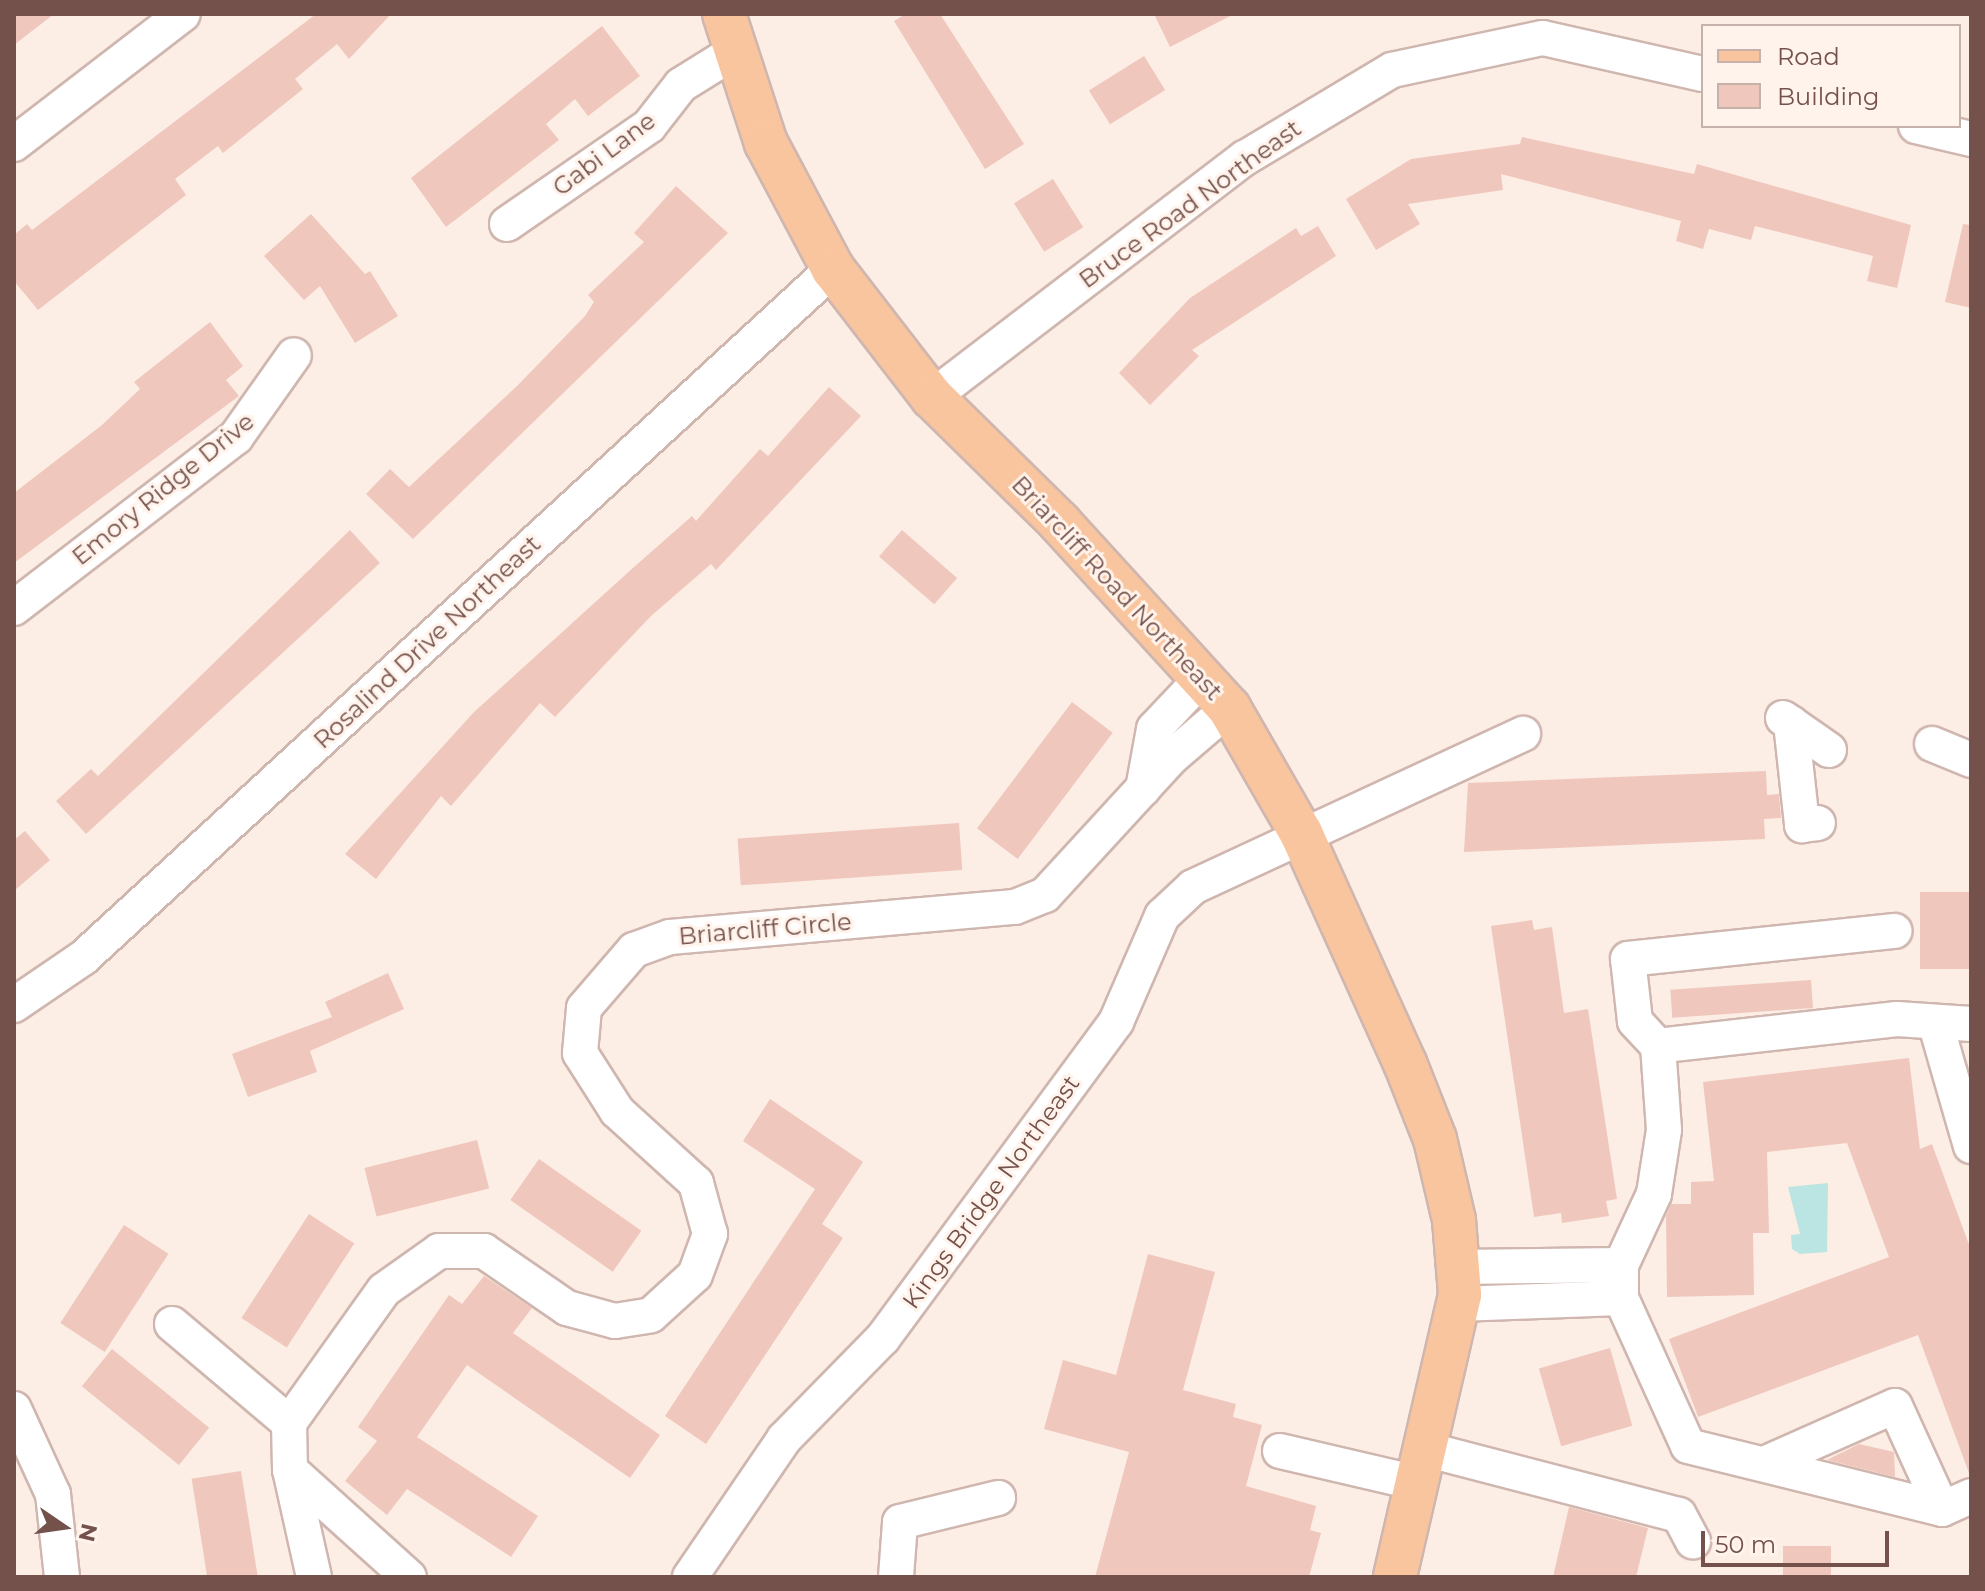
<!DOCTYPE html>
<style>
body{margin:0}
#map{position:relative;width:1985px;height:1591px;overflow:hidden;background:#fceee5;font-family:Montserrat,sans-serif}
div>[style]{position:absolute}
.water>*{inset:0;background:#bae5e2}
.building>*{inset:0;background:#f0c7bd;transform-origin:0 0}
.roads{filter:drop-shadow(2px 0 #cfb6af) drop-shadow(-2px 0 #cfb6af) drop-shadow(0 2px #cfb6af) drop-shadow(0 -2px #cfb6af)}
.minor>*{height:34px;margin:-17px;padding:0 17px;transform-origin:17px;border-radius:17px;background:#fff}
.major>*{height:42px;margin:-21px;padding:0 21px;transform-origin:21px;border-radius:21px;background:#f9c59f}
span{translate:-50% -50%;white-space:nowrap;text-align:center;line-height:1.15;-webkit-text-stroke:6px #fff3eb;paint-order:stroke}
.street-label{font-size:24px;color:#74514b}
.frame{position:absolute;inset:0;border:16px solid #74514b;pointer-events:none}
.legend{position:absolute;left:1701px;top:24px;width:260px;height:104px;box-sizing:border-box;background:#fff3eb;border:2px solid #c7b2ab;margin:0;padding:10px 14px;list-style:none;font-size:24px;color:#74514b}
.legend li{display:flex;align-items:center;gap:16px;height:40px}
.legend b{width:40px;border:2px solid #c7b2ab}
.north{position:absolute;left:24px;top:1487px;width:80px;height:80px;-webkit-text-stroke:6px #fff3eb;paint-order:stroke;rotate:103deg;font-size:22px;font-weight:700;line-height:32px;text-align:center;color:#74514b}
.north::after{content:'';display:block;margin:auto;width:28px;height:36px;background:#74514b;clip-path:polygon(50% 0,100% 100%,50% 72%,0 100%)}
.scale{position:absolute;left:1701px;top:1531px;width:188px;height:36px;box-sizing:border-box;border:4px solid #74514b;border-top:0;padding-left:10px;font-size:24px;line-height:28px;white-space:nowrap;color:#74514b;-webkit-text-stroke:6px #fff3eb;paint-order:stroke}
</style>
<div id="map">
<div class="water">
<i style="clip-path:polygon(1828px 1183px,1827px 1252px,1800px 1254px,1792px 1249px,1791px 1235px,1800px 1234px,1788px 1187px)"></i>
</div>
<div class="building">
<i style="clip-path:polygon(14px 14px,54px 14px,14px 45px)"></i>
<i style="clip-path:polygon(316px 14px,391px 14px,349px 59px,337px 44px,295px 79px,303px 89px,223px 153px,218px 146px,175px 179px,186px 195px,38px 310px,14px 281px,14px 235px,27px 224px,32px 230px)"></i>
<i style="clip-path:polygon(906px 14px,940px 14px,1024px 144px,985px 169px,894px 21px)"></i>
<i style="clip-path:polygon(1154px 14px,1234px 14px,1170px 47px)"></i>
<i style="clip-path:polygon(602px 26px,640px 76px,588px 116px,575px 99px,546px 124px,559px 140px,446px 227px,411px 178px)"></i>
<i style="left:1144px;top:56px;width:40px;height:65px;rotate:58deg"></i>
<i style="clip-path:polygon(1522px 137px,1694px 174px,1697px 164px,1911px 225px,1897px 288px,1867px 281px,1873px 256px,1755px 226px,1751px 240px,1709px 229px,1703px 249px,1676px 241px,1681px 221px,1501px 174px,1503px 190px,1408px 204px,1420px 224px,1376px 250px,1346px 199px,1411px 159px,1520px 144px)"></i>
<i style="left:1053px;top:179px;width:57px;height:46px;rotate:58deg"></i>
<i style="clip-path:polygon(676px 186px,728px 233px,413px 539px,366px 494px,390px 469px,409px 487px,518px 385px,585px 316px,594px 302px,588px 295px,644px 242px,634px 233px)"></i>
<i style="clip-path:polygon(311px 214px,365px 274px,370px 271px,398px 316px,355px 343px,320px 286px,304px 300px,264px 256px)"></i>
<i style="clip-path:polygon(1963px 224px,1971px 225px,1971px 308px,1945px 302px)"></i>
<i style="clip-path:polygon(1318px 226px,1336px 256px,1192px 350px,1199px 356px,1150px 405px,1119px 373px,1190px 298px,1296px 228px,1301px 236px)"></i>
<i style="clip-path:polygon(210px 322px,243px 366px,226px 380px,239px 396px,14px 563px,14px 493px,102px 425px,140px 389px,134px 382px)"></i>
<i style="clip-path:polygon(829px 387px,861px 416px,716px 570px,711px 564px,651px 616px,555px 717px,540px 703px,451px 806px,441px 796px,376px 879px,345px 854px,474px 712px,634px 567px,692px 516px,696px 521px,760px 449px,768px 456px)"></i>
<i style="clip-path:polygon(350px 530px,380px 563px,86px 834px,56px 801px,91px 769px,98px 776px)"></i>
<i style="left:902px;top:530px;width:73px;height:35px;rotate:41deg"></i>
<i style="left:1072px;top:702px;width:51px;height:158px;rotate:37deg"></i>
<i style="clip-path:polygon(1766px 771px,1767px 795px,1779px 794px,1781px 818px,1764px 819px,1765px 839px,1464px 852px,1468px 783px)"></i>
<i style="left:959px;top:823px;width:47px;height:222px;rotate:86deg"></i>
<i style="clip-path:polygon(25px 831px,50px 860px,14px 891px,14px 840px)"></i>
<i style="left:1971px;top:892px;width:77px;height:51px;rotate:90deg"></i>
<i style="clip-path:polygon(1532px 920px,1534px 930px,1552px 927px,1564px 1013px,1588px 1009px,1617px 1199px,1606px 1201px,1609px 1216px,1562px 1223px,1561px 1213px,1534px 1217px,1491px 926px)"></i>
<i style="clip-path:polygon(388px 973px,404px 1009px,310px 1051px,317px 1072px,248px 1097px,232px 1054px,332px 1017px,325px 1002px)"></i>
<i style="left:1811px;top:980px;width:28px;height:141px;rotate:86deg"></i>
<i style="clip-path:polygon(1909px 1058px,1920px 1149px,1932px 1144px,1971px 1250px,1969px 1473px,1918px 1335px,1698px 1417px,1669px 1339px,1889px 1257px,1847px 1143px,1767px 1152px,1769px 1233px,1753px 1233px,1754px 1295px,1667px 1297px,1666px 1216px,1671px 1204px,1691px 1204px,1691px 1182px,1714px 1181px,1703px 1082px)"></i>
<i style="clip-path:polygon(770px 1099px,863px 1162px,822px 1224px,843px 1238px,706px 1444px,665px 1416px,815px 1189px,743px 1141px)"></i>
<i style="left:477px;top:1140px;width:50px;height:116px;rotate:76deg"></i>
<i style="left:539px;top:1159px;width:125px;height:50px;rotate:35deg"></i>
<i style="left:309px;top:1214px;width:54px;height:124px;rotate:33deg"></i>
<i style="left:124px;top:1225px;width:53px;height:117px;rotate:33deg"></i>
<i style="clip-path:polygon(1148px 1254px,1215px 1272px,1183px 1390px,1236px 1404px,1233px 1417px,1262px 1425px,1246px 1486px,1316px 1506px,1310px 1530px,1321px 1533px,1309px 1577px,1095px 1577px,1129px 1452px,1044px 1429px,1063px 1360px,1116px 1375px)"></i>
<i style="clip-path:polygon(484px 1276px,532px 1308px,513px 1333px,660px 1435px,630px 1478px,467px 1365px,417px 1437px,538px 1516px,511px 1557px,407px 1489px,387px 1515px,345px 1481px,377px 1441px,358px 1427px,449px 1295px,462px 1304px)"></i>
<i style="left:1610px;top:1348px;width:81px;height:74px;rotate:74deg"></i>
<i style="left:112px;top:1349px;width:125px;height:48px;rotate:39deg"></i>
<i style="clip-path:polygon(1859px 1444px,1894px 1452px,1895px 1477px,1827px 1460px)"></i>
<i style="left:241px;top:1471px;width:107px;height:50px;rotate:81deg"></i>
<i style="clip-path:polygon(1569px 1507px,1648px 1528px,1636px 1577px,1553px 1577px)"></i>
<i style="left:1783px;top:1546px;width:48px;height:31px"></i>
</div>
<div class="roads">
<div class="minor">
<i style="left:1916px;top:126px;width:57px;rotate:13.3deg"></i>
<i style="left:14px;top:144px;width:213px;rotate:-37.6deg"></i>
<i style="left:507px;top:224px;width:173px;rotate:-34.6deg"></i>
<i style="left:649px;top:126px;width:52px;rotate:-52deg"></i>
<i style="left:681px;top:85px;width:62px;rotate:-31.9deg"></i>
<i style="left:932px;top:397px;width:394px;rotate:-37.4deg"></i>
<i style="left:1245px;top:158px;width:171px;rotate:-30.9deg"></i>
<i style="left:1392px;top:70px;width:154px;rotate:-12deg"></i>
<i style="left:1543px;top:38px;width:164px;rotate:12.7deg"></i>
<i style="left:14px;top:608px;width:280px;rotate:-37.6deg"></i>
<i style="left:236px;top:437px;width:100px;rotate:-54.7deg"></i>
<i style="left:1783px;top:718px;width:56px;rotate:34.8deg"></i>
<i style="left:1791px;top:723px;width:103px;rotate:83.8deg"></i>
<i style="left:1802px;top:825px;width:16px;rotate:-7deg"></i>
<i style="left:1932px;top:744px;width:42px;rotate:22.3deg"></i>
<i style="left:1143px;top:789px;width:61px;rotate:-79.6deg"></i>
<i style="left:1154px;top:729px;width:73px;rotate:-46.7deg"></i>
<i style="left:14px;top:1005px;width:83px;rotate:-34.3deg"></i>
<i style="left:83px;top:958px;width:1018px;rotate:-42.57deg"></i>
<i style="left:1971px;top:1024px;width:74px;rotate:-176.1deg"></i>
<i style="left:1897px;top:1019px;width:241px;rotate:173.6deg"></i>
<i style="left:1658px;top:1046px;width:84px;rotate:85.9deg"></i>
<i style="left:1664px;top:1130px;width:65px;rotate:98.9deg"></i>
<i style="left:1654px;top:1194px;width:78px;rotate:114.9deg"></i>
<i style="left:1621px;top:1265px;width:33px;rotate:90deg"></i>
<i style="left:1621px;top:1298px;width:162px;rotate:65.6deg"></i>
<i style="left:1688px;top:1446px;width:262px;rotate:13.9deg"></i>
<i style="left:1942px;top:1509px;width:32px;rotate:-24deg"></i>
<i style="left:1936px;top:1025px;width:126px;rotate:73.9deg"></i>
<i style="left:1658px;top:1046px;width:34px;rotate:-133deg"></i>
<i style="left:1635px;top:1021px;width:62px;rotate:-96.4deg"></i>
<i style="left:1628px;top:959px;width:268px;rotate:-6deg"></i>
<i style="left:1458px;top:1267px;width:163px;rotate:-0.7deg"></i>
<i style="left:1458px;top:1304px;width:163px;rotate:-2.1deg"></i>
<i style="left:172px;top:1324px;width:153px;rotate:40.2deg"></i>
<i style="left:14px;top:1409px;width:94px;rotate:65.4deg"></i>
<i style="left:53px;top:1494px;width:83px;rotate:83.8deg"></i>
<i style="left:1425px;top:1449px;width:262px;rotate:14.6deg"></i>
<i style="left:1679px;top:1515px;width:30px;rotate:62deg"></i>
<i style="left:1280px;top:1451px;width:141px;rotate:13.1deg"></i>
<i style="left:1764px;top:1464px;width:143px;rotate:-23.9deg"></i>
<i style="left:1895px;top:1406px;width:113px;rotate:65.5deg"></i>
<i style="left:290px;top:1470px;width:47px;rotate:-91.2deg"></i>
<i style="left:289px;top:1423px;width:163px;rotate:-54.5deg"></i>
<i style="left:384px;top:1290px;width:67px;rotate:-35.3deg"></i>
<i style="left:439px;top:1251px;width:45px"></i>
<i style="left:484px;top:1251px;width:101px;rotate:34.5deg"></i>
<i style="left:567px;top:1308px;width:50px;rotate:15.2deg"></i>
<i style="left:615px;top:1321px;width:36px;rotate:-9deg"></i>
<i style="left:651px;top:1315px;width:59px;rotate:-42.3deg"></i>
<i style="left:695px;top:1275px;width:44px;rotate:-69.9deg"></i>
<i style="left:710px;top:1234px;width:53px;rotate:-105.4deg"></i>
<i style="left:696px;top:1183px;width:107px;rotate:-137.7deg"></i>
<i style="left:617px;top:1111px;width:69px;rotate:-122.5deg"></i>
<i style="left:580px;top:1053px;width:45px;rotate:-84.9deg"></i>
<i style="left:584px;top:1008px;width:77px;rotate:-49.2deg"></i>
<i style="left:634px;top:950px;width:38px;rotate:-20deg"></i>
<i style="left:670px;top:937px;width:346px;rotate:-5deg"></i>
<i style="left:1015px;top:907px;width:32px;rotate:-22deg"></i>
<i style="left:1045px;top:895px;width:189px;rotate:-47.4deg"></i>
<i style="left:1173px;top:756px;width:74px;rotate:-40.6deg"></i>
<i style="left:314px;top:1577px;width:110px;rotate:-102.6deg"></i>
<i style="left:290px;top:1470px;width:160px;rotate:42deg"></i>
<i style="left:690px;top:1577px;width:167px;rotate:-55.7deg"></i>
<i style="left:784px;top:1439px;width:141px;rotate:-45.6deg"></i>
<i style="left:883px;top:1338px;width:393px;rotate:-53.6deg"></i>
<i style="left:1116px;top:1022px;width:116px;rotate:-66.5deg"></i>
<i style="left:1162px;top:916px;width:42px;rotate:-43.1deg"></i>
<i style="left:1193px;top:887px;width:364px;rotate:-24.9deg"></i>
<i style="left:896px;top:1577px;width:55px;rotate:-85.8deg"></i>
<i style="left:900px;top:1522px;width:101px;rotate:-13.8deg"></i>
</div>
<div class="major">
<i style="left:724px;top:14px;width:136px;rotate:72deg"></i>
<i style="left:766px;top:143px;width:143px;rotate:62deg"></i>
<i style="left:833px;top:269px;width:162px;rotate:52.3deg"></i>
<i style="left:932px;top:397px;width:180px;rotate:44.5deg"></i>
<i style="left:1060px;top:523px;width:251px;rotate:47.6deg"></i>
<i style="left:1229px;top:708px;width:144px;rotate:60.1deg"></i>
<i style="left:1301px;top:833px;width:252px;rotate:65.7deg"></i>
<i style="left:1405px;top:1063px;width:82px;rotate:68.5deg"></i>
<i style="left:1435px;top:1139px;width:83px;rotate:76.8deg"></i>
<i style="left:1454px;top:1220px;width:75px;rotate:85.4deg"></i>
<i style="left:1460px;top:1295px;width:289px;rotate:103deg"></i>
</div>
</div>
<div class="street-label">
<span style="left:604px;top:154px;rotate:-37deg">Gabi Lane</span>
<span style="left:1190px;top:204px;rotate:-36deg">Bruce Road Northeast</span>
<span style="left:163px;top:489px;rotate:-39deg">Emory Ridge Drive</span>
<span style="left:1117px;top:588px;rotate:47deg">Briarcliff Road Northeast</span>
<span style="left:427px;top:642px;rotate:-43deg">Rosalind Drive Northeast</span>
<span style="left:765px;top:929px;rotate:-5deg">Briarcliff Circle</span>
<span style="left:991px;top:1192px;rotate:-54deg">Kings Bridge Northeast</span>
</div>
<div class="frame"></div>
<ul class="legend">
<li><b style="height:10px;background:#f9c59f"></b>Road</li>
<li><b style="height:22px;background:#f0c7bd"></b>Building</li>
</ul>
<div class="north">N</div>
<div class="scale">50 m</div>
</div>
